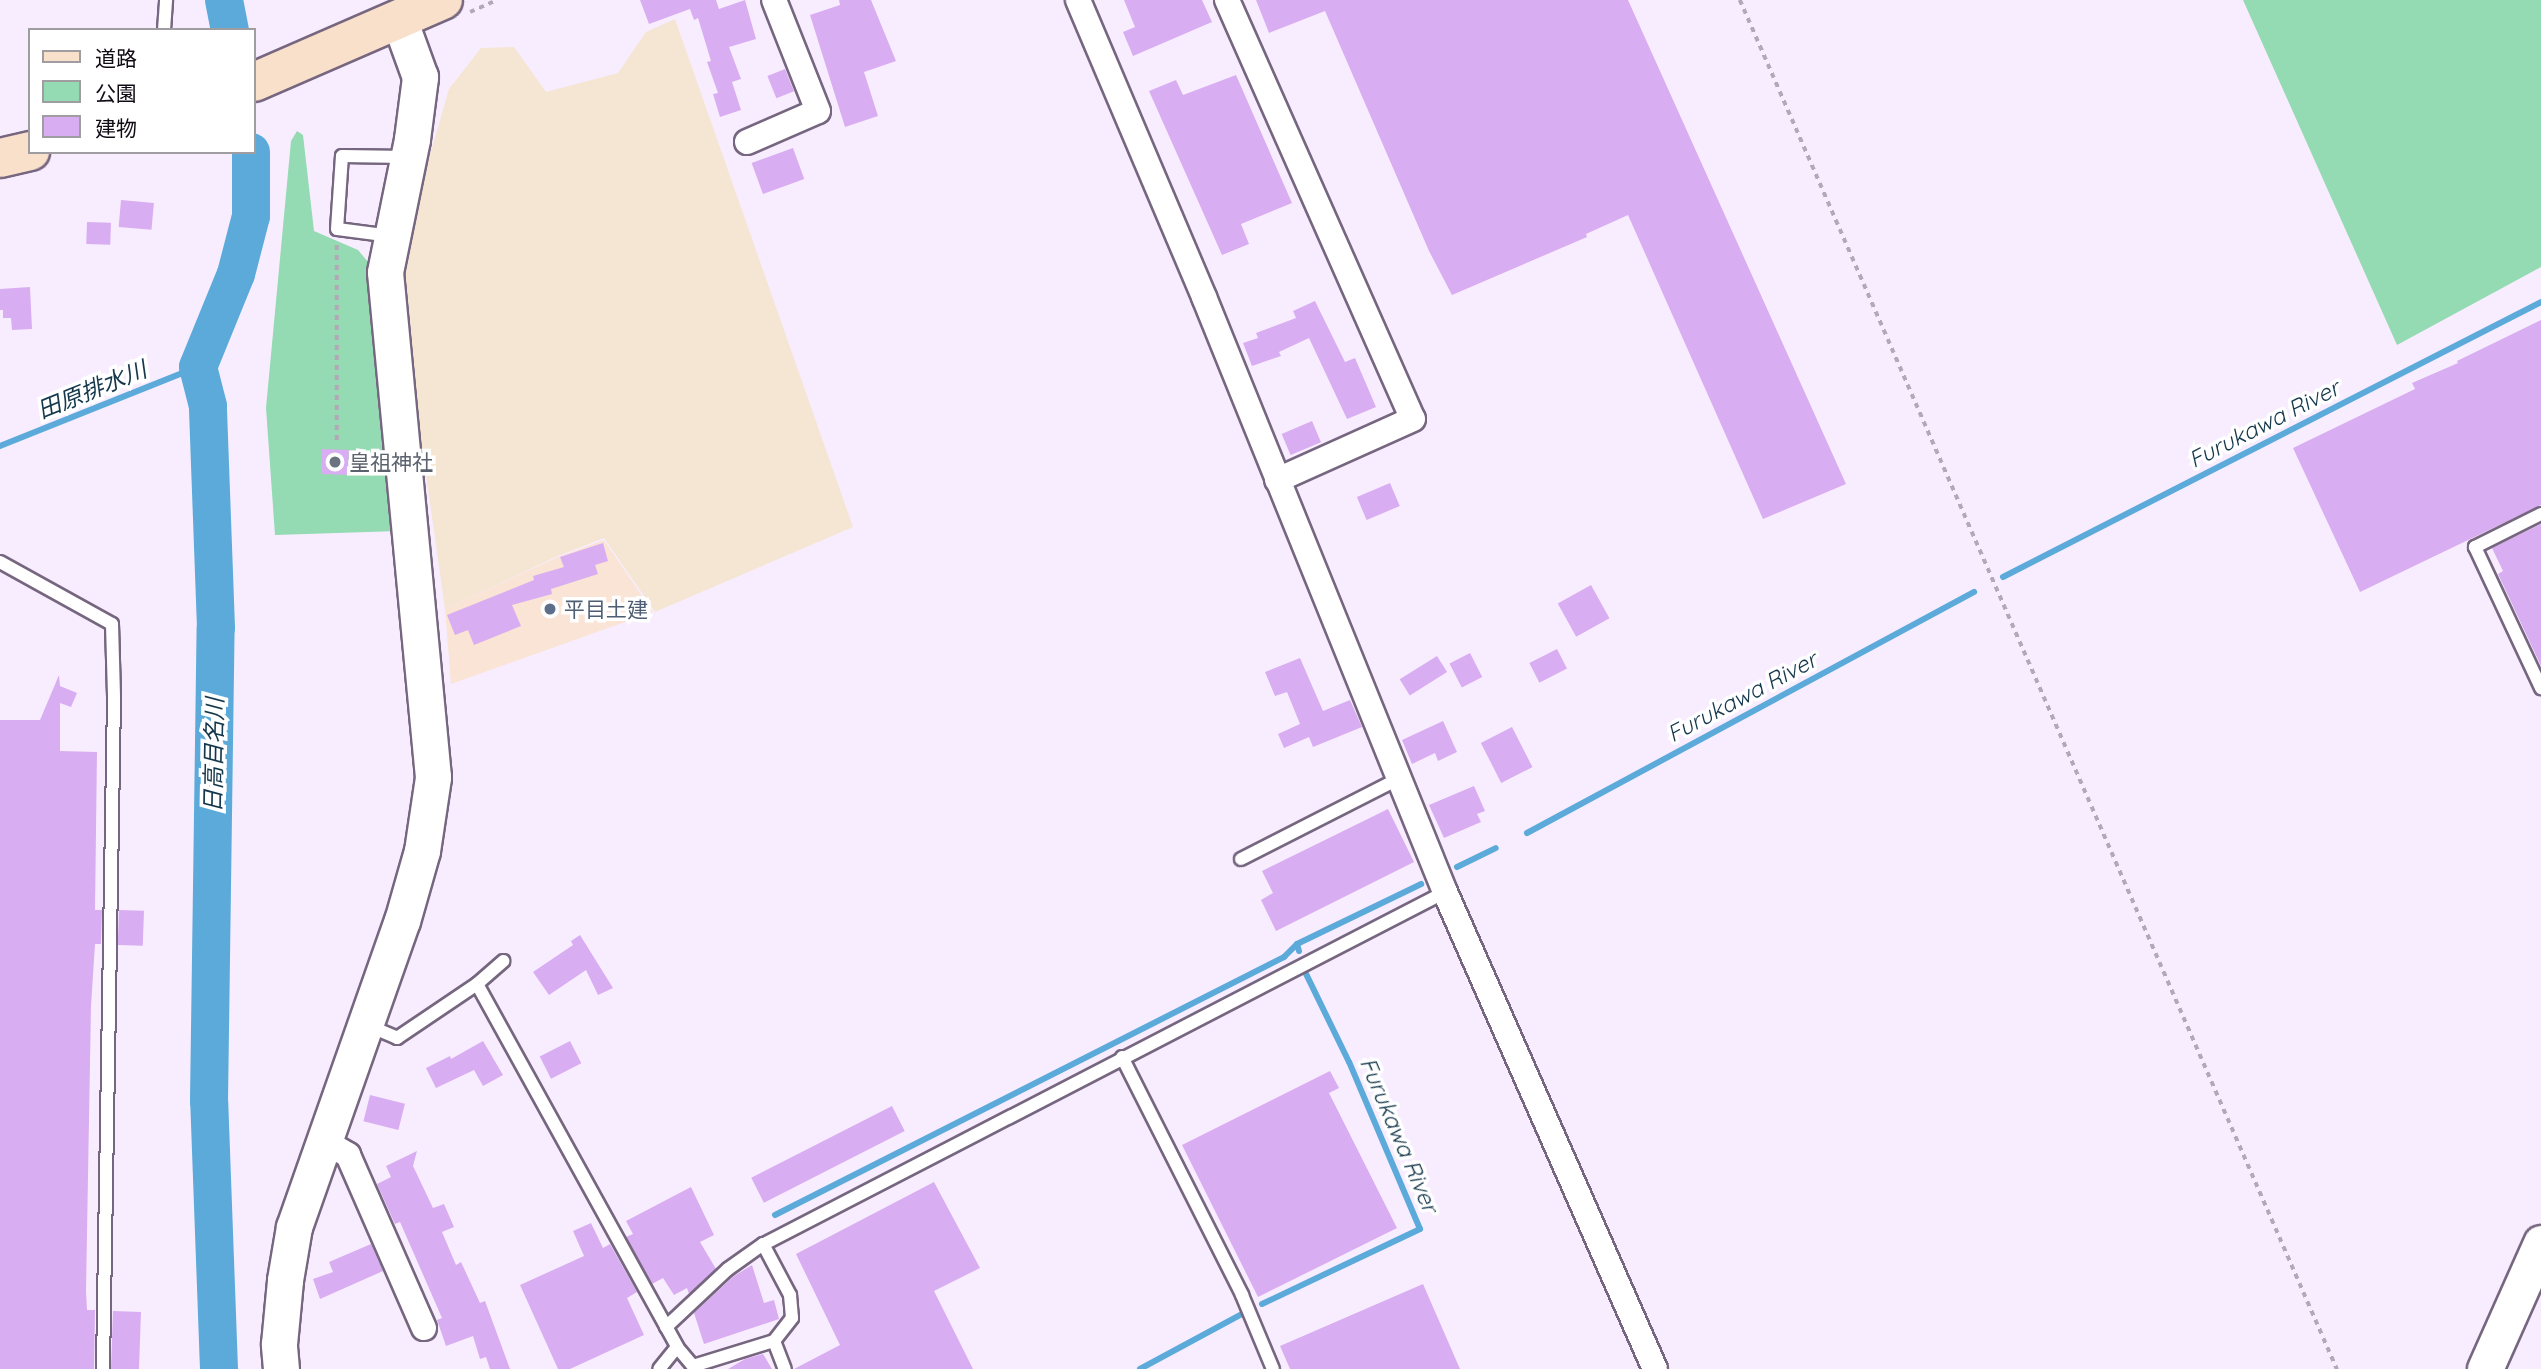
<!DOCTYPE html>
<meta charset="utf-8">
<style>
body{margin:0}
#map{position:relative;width:2541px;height:1369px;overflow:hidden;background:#f8edff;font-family:Quicksand,"Noto Sans JP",sans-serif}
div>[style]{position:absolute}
.commercial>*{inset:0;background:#f9e4d5}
.industrial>*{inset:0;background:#f5e5d3}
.green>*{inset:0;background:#94dab2}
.stream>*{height:6px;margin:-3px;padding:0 3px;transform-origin:3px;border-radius:3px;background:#5baada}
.river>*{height:38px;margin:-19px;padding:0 19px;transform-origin:19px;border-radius:19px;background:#5baada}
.building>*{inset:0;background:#d9adf1;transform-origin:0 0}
.path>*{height:3.5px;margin-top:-1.75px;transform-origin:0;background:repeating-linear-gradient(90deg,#b2a8b8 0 5px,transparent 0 10px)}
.roads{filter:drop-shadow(2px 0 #76667f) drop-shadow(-2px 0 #76667f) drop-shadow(0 2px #76667f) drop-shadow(0 -2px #76667f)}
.lane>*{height:12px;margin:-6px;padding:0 6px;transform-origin:6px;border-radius:6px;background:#fff}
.street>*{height:24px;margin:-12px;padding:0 12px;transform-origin:12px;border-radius:12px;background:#fff}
.secondary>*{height:35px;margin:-17.5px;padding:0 17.5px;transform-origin:17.5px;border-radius:17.5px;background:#fff}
.primary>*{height:38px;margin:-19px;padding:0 19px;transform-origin:19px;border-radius:19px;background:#f9e0ca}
.dots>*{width:19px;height:19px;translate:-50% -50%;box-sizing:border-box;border:4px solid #fff;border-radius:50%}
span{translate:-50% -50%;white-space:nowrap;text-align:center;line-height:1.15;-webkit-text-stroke:7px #fff;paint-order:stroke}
.worship-label{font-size:21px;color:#5b616d}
.left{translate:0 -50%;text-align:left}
.service-label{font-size:21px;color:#4e5e75}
.water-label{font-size:23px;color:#14374b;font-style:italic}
.legend{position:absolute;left:28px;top:28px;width:228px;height:126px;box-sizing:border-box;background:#fff;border:2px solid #9f9da1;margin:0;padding:9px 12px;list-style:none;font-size:21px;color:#100b14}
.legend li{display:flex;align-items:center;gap:14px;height:35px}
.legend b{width:35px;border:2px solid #9f9da1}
</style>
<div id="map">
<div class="commercial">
<i style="clip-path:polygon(604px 540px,653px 612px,451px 684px,445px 609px,558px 557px)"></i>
</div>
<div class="industrial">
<i style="clip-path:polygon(675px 19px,853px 527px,655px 612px,604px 538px,558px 556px,445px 609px,397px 269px,449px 89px,481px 48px,514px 47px,546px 92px,618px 73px,646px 32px)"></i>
</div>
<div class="green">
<i style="clip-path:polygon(2243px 0,2541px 0,2541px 267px,2397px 345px)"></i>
<i style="clip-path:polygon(297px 131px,303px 135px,314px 231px,358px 250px,374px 269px,399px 531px,275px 535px,266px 408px,291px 141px)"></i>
</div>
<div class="stream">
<i style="left:0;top:446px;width:213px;rotate:-21.8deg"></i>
<i style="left:2003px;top:577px;width:604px;rotate:-27.07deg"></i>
<i style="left:1527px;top:833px;width:508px;rotate:-28.33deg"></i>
<i style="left:1457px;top:867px;width:43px;rotate:-26deg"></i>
<i style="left:1299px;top:951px;width:7px;rotate:-106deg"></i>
<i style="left:1297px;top:944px;width:138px;rotate:-25.8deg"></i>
<i style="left:775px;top:1215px;width:571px;rotate:-26.88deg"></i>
<i style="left:1284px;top:957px;width:18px;rotate:-45deg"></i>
<i style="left:1262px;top:1304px;width:175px;rotate:-25.4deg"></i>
<i style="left:1420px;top:1229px;width:181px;rotate:-113deg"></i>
<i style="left:1349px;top:1062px;width:98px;rotate:-116deg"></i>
<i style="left:1140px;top:1369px;width:114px;rotate:-28.4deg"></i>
</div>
<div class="river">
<i style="left:224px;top:0;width:31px;rotate:79deg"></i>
<i style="left:219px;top:1369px;width:268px;rotate:-92.1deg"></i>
<i style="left:209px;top:1101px;width:473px;rotate:-89.2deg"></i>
<i style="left:216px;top:628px;width:222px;rotate:-92.1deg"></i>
<i style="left:208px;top:406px;width:40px;rotate:-104.4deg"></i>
<i style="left:198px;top:367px;width:100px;rotate:-67.8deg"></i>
<i style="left:236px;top:274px;width:60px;rotate:-75.5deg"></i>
<i style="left:251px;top:216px;width:64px;rotate:-90deg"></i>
</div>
<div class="building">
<i style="clip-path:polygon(640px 0,716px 0,719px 9px,745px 0,756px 39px,729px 47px,741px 79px,732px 82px,741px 110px,720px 117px,713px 94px,718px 93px,707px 62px,711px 61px,698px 18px,694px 20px,690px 9px,649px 24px)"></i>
<i style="clip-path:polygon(839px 0,871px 0,896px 61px,864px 72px,878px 116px,845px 127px,810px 15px,840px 5px)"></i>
<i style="clip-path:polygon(1124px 0,1202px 0,1212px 22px,1133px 56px,1123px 32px,1135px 27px)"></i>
<i style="clip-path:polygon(1256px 0,1628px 0,1846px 484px,1763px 519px,1628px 215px,1586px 234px,1587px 237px,1452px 295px,1429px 251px,1325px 11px,1269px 33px)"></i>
<i style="left:785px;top:69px;width:24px;height:19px;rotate:68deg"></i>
<i style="clip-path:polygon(1236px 75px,1292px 203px,1241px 224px,1249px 244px,1222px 255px,1149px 91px,1176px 80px,1183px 95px)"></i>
<i style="left:793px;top:148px;width:33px;height:44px;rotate:70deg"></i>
<i style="left:121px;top:200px;width:33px;height:27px;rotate:5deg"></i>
<i style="left:87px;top:222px;width:24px;height:22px;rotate:2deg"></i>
<i style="clip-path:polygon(30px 287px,32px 329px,12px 330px,11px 318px,3px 318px,3px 310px,0 310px,0 289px)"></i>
<i style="clip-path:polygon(1315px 301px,1345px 362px,1355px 358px,1376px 407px,1347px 419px,1309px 338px,1279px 352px,1281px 356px,1252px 366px,1243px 343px,1258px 338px,1256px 333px,1296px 318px,1293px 311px)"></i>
<i style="clip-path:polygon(2541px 320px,2541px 505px,2360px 592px,2293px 448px,2415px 389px,2412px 383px,2458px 363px,2457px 361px)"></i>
<i style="left:1312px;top:421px;width:23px;height:33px;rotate:67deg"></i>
<i style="left:322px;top:449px;width:27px;height:25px;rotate:2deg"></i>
<i style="left:1390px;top:483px;width:25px;height:36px;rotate:67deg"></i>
<i style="clip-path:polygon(2541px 524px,2541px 666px,2498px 574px,2503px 571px,2492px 548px)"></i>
<i style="clip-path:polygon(603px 543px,608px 561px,595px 565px,598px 574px,551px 589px,552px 594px,512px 605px,521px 626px,474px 645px,468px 630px,455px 635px,447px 615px,534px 580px,533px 576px,564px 567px,560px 557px)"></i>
<i style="left:1591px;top:585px;width:38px;height:38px;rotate:61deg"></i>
<i style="left:1557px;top:649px;width:22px;height:31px;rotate:63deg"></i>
<i style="left:1470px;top:653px;width:27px;height:23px;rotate:63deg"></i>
<i style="left:1437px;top:656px;width:19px;height:44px;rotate:58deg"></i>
<i style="clip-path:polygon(1300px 658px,1323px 711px,1350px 700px,1362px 727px,1313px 747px,1309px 737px,1284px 748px,1278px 734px,1300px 724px,1287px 692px,1275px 696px,1265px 672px)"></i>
<i style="clip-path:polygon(59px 675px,60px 686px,77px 693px,71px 707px,60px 703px,60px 751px,97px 752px,95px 910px,102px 910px,101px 944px,95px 944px,91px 1006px,86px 1291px,87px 1310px,95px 1310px,94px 1369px,0 1369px,0 720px,40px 720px)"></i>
<i style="clip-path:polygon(1443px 721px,1457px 752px,1438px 761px,1435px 753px,1412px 764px,1402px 740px)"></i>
<i style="left:1512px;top:727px;width:45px;height:35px;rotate:63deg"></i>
<i style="clip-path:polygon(1474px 786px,1485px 811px,1477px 814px,1481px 822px,1444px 838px,1429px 805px)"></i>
<i style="clip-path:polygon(1388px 809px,1414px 862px,1276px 931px,1261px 900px,1273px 893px,1262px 871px)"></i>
<i style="left:119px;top:910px;width:25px;height:35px;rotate:2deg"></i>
<i style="clip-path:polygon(580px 935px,613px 988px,598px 995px,586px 970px,549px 995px,533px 972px,573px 945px,571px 941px)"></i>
<i style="clip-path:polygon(483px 1041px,503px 1075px,483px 1086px,474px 1070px,436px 1088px,426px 1068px,450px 1056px,451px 1059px)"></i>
<i style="left:570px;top:1041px;width:25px;height:34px;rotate:63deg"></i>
<i style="clip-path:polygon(1330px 1071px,1339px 1088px,1329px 1093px,1397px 1228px,1258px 1297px,1182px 1145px)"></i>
<i style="left:370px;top:1095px;width:36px;height:27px;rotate:14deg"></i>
<i style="left:892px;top:1106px;width:28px;height:158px;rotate:63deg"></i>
<i style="clip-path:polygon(417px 1151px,413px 1166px,433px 1208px,444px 1204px,454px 1227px,442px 1232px,456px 1265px,461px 1262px,480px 1303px,485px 1301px,510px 1369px,490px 1369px,486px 1357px,480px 1359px,473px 1336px,446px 1346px,437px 1320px,442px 1318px,400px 1222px,395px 1224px,377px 1184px,391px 1177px,386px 1166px)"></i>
<i style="clip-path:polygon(934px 1182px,980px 1268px,934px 1291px,973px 1369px,794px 1369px,840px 1345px,796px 1254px)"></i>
<i style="clip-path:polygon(691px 1187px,714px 1235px,700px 1242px,716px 1269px,689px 1294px,687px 1288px,674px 1295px,663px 1278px,652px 1284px,626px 1237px,633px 1234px,626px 1221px)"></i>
<i style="clip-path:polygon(591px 1223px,603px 1248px,610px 1244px,637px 1292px,627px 1298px,644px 1335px,570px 1369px,558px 1369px,520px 1285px,584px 1256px,573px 1231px)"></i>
<i style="clip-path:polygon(371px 1244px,383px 1271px,320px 1299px,313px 1279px,333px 1272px,329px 1262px)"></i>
<i style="clip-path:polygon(752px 1265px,764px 1303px,774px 1300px,779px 1319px,704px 1344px,694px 1313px,734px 1276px)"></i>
<i style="clip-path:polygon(1423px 1284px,1460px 1369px,1290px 1369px,1280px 1346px)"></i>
<i style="left:113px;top:1311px;width:28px;height:58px;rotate:2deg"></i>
<i style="clip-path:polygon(763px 1354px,772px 1369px,728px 1369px,745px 1359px)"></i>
</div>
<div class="path">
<i style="left:1740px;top:0;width:1494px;rotate:66.44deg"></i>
<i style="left:470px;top:12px;width:30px;rotate:-24deg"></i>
<i style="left:337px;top:245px;width:200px;rotate:90deg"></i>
</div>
<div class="roads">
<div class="lane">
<i style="left:164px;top:30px;width:30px;rotate:-86deg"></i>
<i style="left:391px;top:236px;width:54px;rotate:-172.6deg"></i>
<i style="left:337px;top:229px;width:73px;rotate:-86.1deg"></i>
<i style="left:342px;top:156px;width:65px;rotate:0.9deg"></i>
<i style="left:2541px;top:514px;width:74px;rotate:153.4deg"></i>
<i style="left:2475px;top:547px;width:156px;rotate:64.9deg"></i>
<i style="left:0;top:562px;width:128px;rotate:29deg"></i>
<i style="left:112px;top:624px;width:73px;rotate:88.4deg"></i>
<i style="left:114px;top:697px;width:672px;rotate:90.94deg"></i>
<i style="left:1241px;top:859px;width:176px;rotate:-27deg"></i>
<i style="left:477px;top:984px;width:414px;rotate:61.1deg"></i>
<i style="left:677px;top:1347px;width:28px;rotate:129deg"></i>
<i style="left:367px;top:1025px;width:33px;rotate:23deg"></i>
<i style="left:397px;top:1038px;width:97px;rotate:-34deg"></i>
<i style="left:477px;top:984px;width:35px;rotate:-41deg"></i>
<i style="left:1122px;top:1057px;width:267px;rotate:63.2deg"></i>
<i style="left:1242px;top:1295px;width:80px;rotate:67.3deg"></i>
<i style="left:764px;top:1244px;width:767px;rotate:-27.33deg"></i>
<i style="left:666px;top:1327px;width:85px;rotate:-43.1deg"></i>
<i style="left:728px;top:1269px;width:43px;rotate:-35.5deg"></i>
<i style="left:763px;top:1244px;width:58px;rotate:62.1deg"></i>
<i style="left:790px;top:1295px;width:23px;rotate:85deg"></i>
<i style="left:792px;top:1318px;width:29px;rotate:128deg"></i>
<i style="left:774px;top:1341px;width:30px;rotate:69deg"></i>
<i style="left:677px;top:1347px;width:25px;rotate:50deg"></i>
<i style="left:693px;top:1366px;width:85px;rotate:-17.2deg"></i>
</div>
<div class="street">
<i style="left:1078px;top:0;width:323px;rotate:67deg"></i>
<i style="left:1204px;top:297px;width:642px;rotate:67.95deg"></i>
<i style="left:1445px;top:892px;width:521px;rotate:66.24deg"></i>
<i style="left:1227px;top:0;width:458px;rotate:66.1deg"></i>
<i style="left:1413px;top:419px;width:149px;rotate:155.8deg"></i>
<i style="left:747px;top:142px;width:77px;rotate:-23.6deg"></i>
<i style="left:818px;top:111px;width:119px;rotate:-111.6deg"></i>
<i style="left:324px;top:1141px;width:28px;rotate:30deg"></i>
<i style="left:348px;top:1155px;width:189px;rotate:66.3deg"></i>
</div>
<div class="secondary">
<i style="left:281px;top:1369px;width:25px;rotate:-95deg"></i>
<i style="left:279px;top:1344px;width:64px;rotate:-84.6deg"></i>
<i style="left:285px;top:1280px;width:54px;rotate:-80.4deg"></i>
<i style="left:294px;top:1227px;width:324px;rotate:-70.6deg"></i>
<i style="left:402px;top:921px;width:73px;rotate:-74.1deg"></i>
<i style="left:422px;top:851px;width:75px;rotate:-81.5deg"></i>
<i style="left:433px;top:777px;width:507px;rotate:-95.43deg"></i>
<i style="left:385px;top:272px;width:136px;rotate:-78.5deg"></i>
<i style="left:412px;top:139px;width:63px;rotate:-82.6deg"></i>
<i style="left:420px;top:77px;width:62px;rotate:-109.9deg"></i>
<i style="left:2485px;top:1369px;width:138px;rotate:-66deg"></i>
</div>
<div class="primary">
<i style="left:254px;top:82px;width:206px;rotate:-23.5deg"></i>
<i style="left:0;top:158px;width:31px;rotate:-13deg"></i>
</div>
</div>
<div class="dots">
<i style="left:335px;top:462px;background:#6b7280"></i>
<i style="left:550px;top:609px;background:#5c6f8a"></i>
</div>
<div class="worship-label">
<span class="left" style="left:349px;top:462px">皇祖神社</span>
</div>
<div class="service-label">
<span class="left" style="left:564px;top:609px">平目土建</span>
</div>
<div class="water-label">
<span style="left:92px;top:390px;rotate:-22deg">田原排水川</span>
<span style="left:2264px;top:424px;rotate:-27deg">Furukawa River</span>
<span style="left:1742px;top:697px;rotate:-28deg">Furukawa River</span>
<span style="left:214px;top:755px;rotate:-89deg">日高目名川</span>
<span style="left:1399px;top:1135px;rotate:67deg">Furukawa River</span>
</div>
<ul class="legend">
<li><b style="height:9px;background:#f9e0ca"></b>道路</li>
<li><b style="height:19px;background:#94dab2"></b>公園</li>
<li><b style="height:19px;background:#d9adf1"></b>建物</li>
</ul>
</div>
